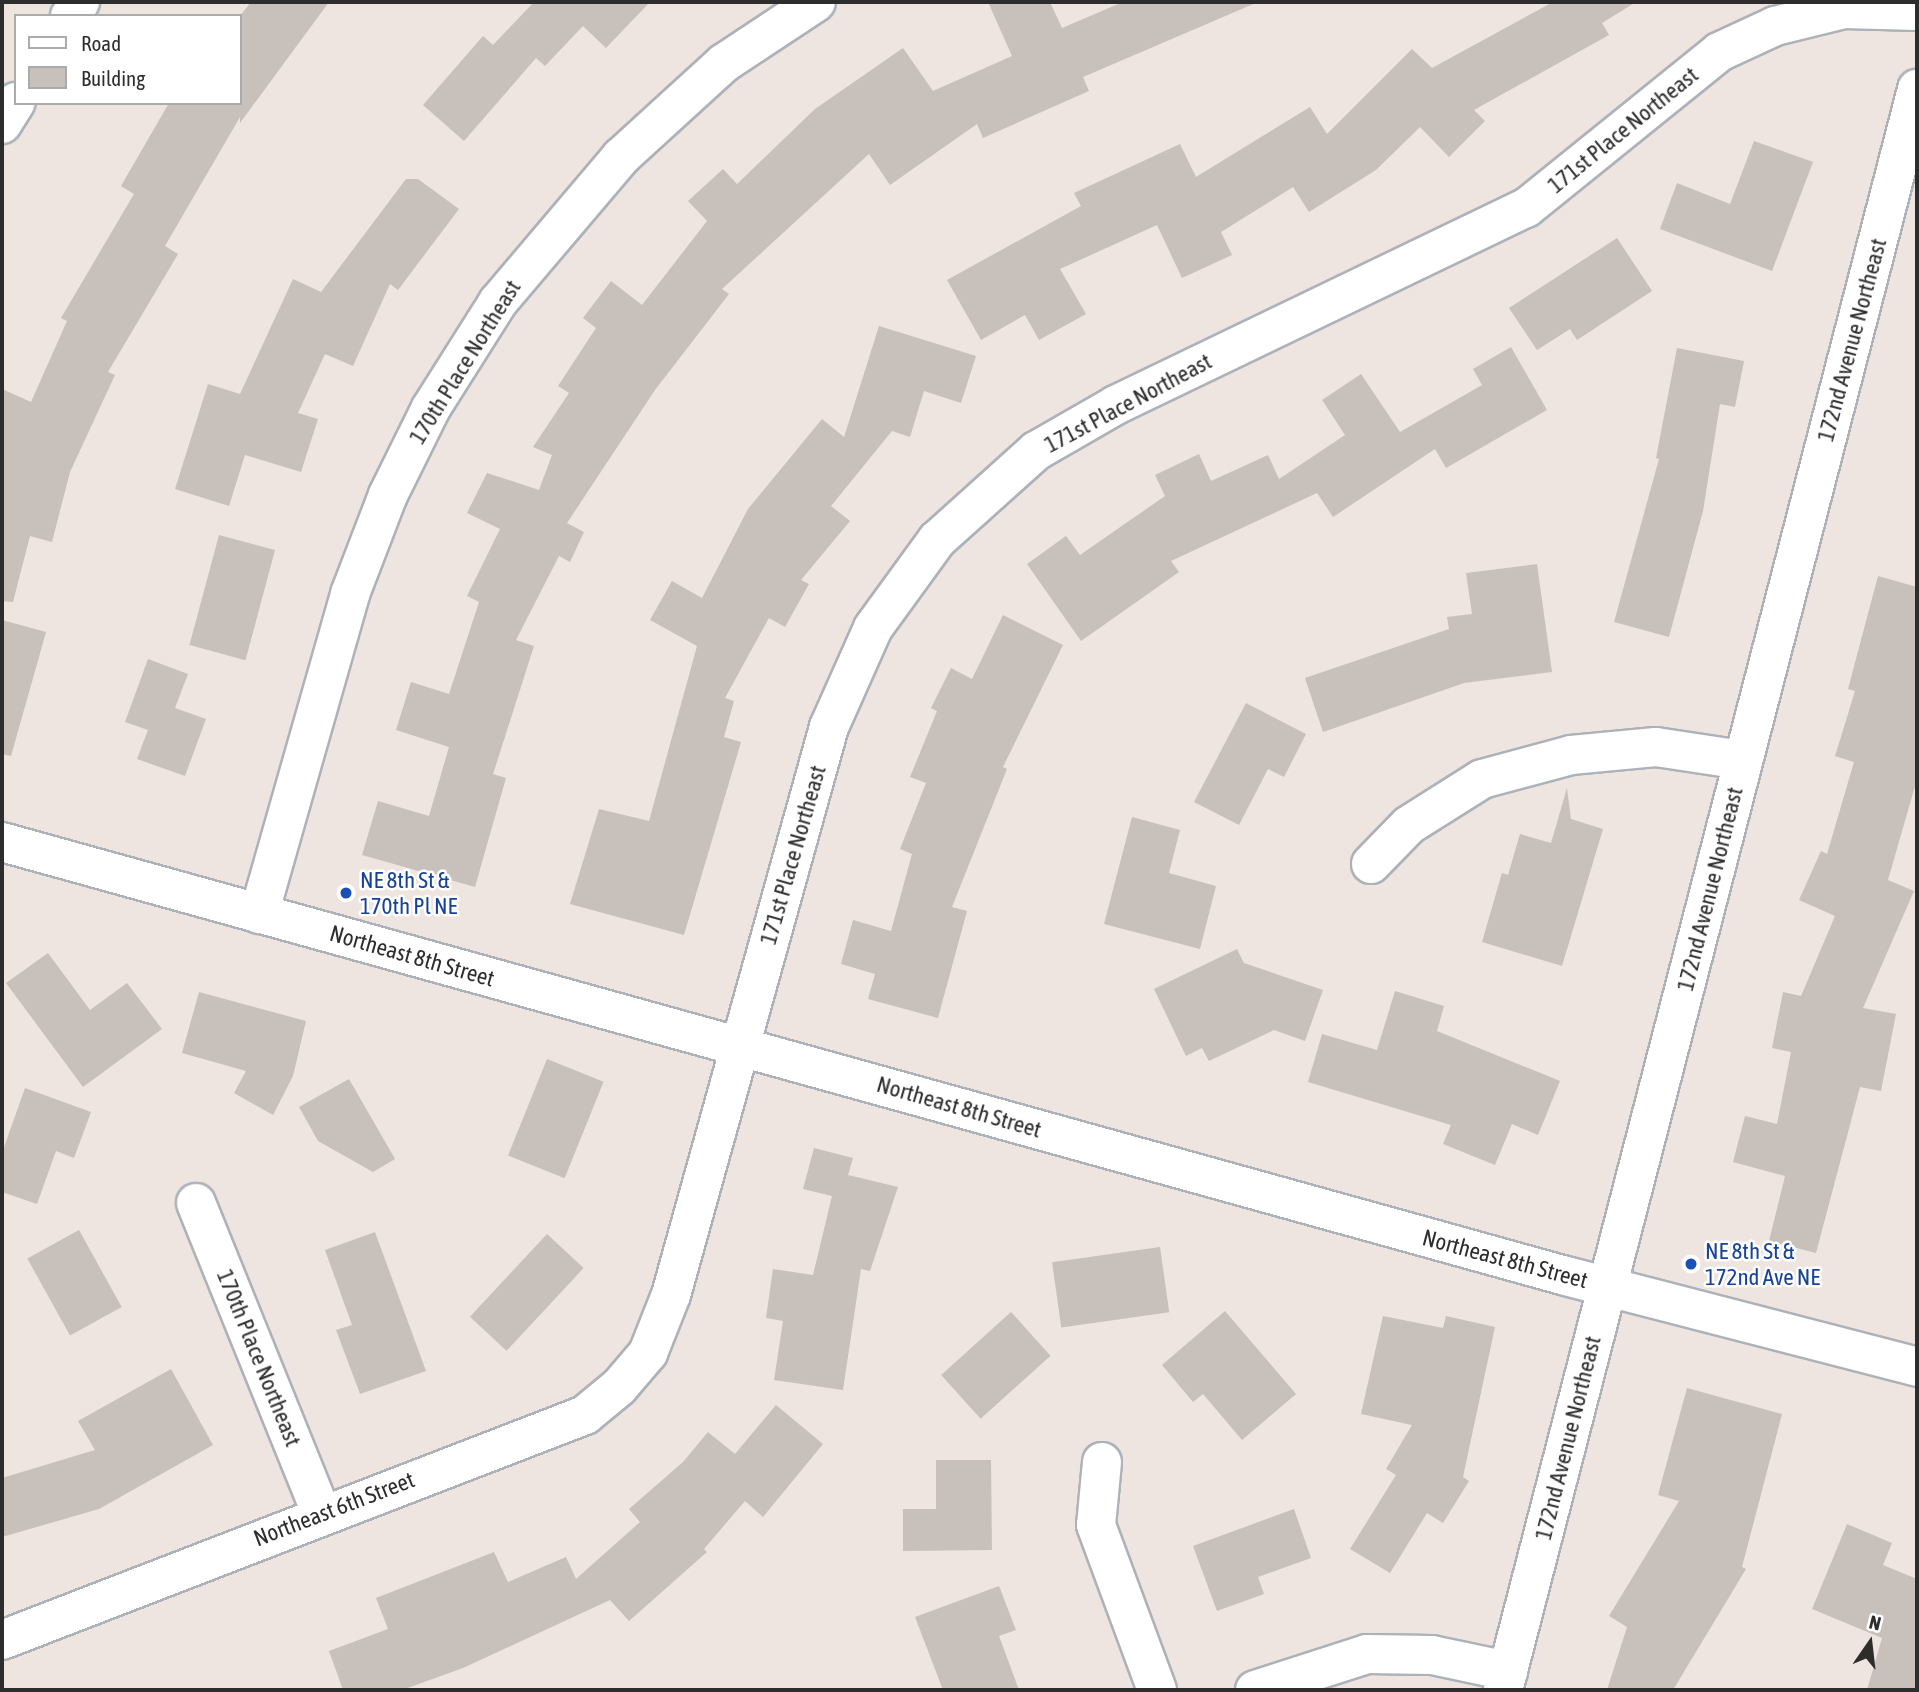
<!DOCTYPE html>
<style>
body{margin:0}
#map{position:relative;width:1919px;height:1692px;overflow:hidden;background:#eee4e0;font-family:"Asap Condensed",sans-serif}
div>[style]{position:absolute}
.building>*{inset:0;background:#c7c0bb;transform-origin:0 0}
.roads{filter:drop-shadow(2px 0 #adb2b9) drop-shadow(-2px 0 #adb2b9) drop-shadow(0 2px #adb2b9) drop-shadow(0 -2px #adb2b9)}
.minor>*{height:38px;margin:-19px;padding:0 19px;transform-origin:19px;border-radius:19px;background:#fff}
.dots>*{width:19px;height:19px;translate:-50% -50%;box-sizing:border-box;border:4px solid #fff;border-radius:50%}
span{translate:-50% -50%;white-space:nowrap;text-align:center;line-height:1.15;-webkit-text-stroke:5px #fff;paint-order:stroke}
.street-label{font-size:23px;color:#2d2d2d}
.transit-label{font-size:23px;color:#164399}
.left{translate:0 -50%;text-align:left}
.frame{position:absolute;inset:0;border:4px solid #2d2d2d;pointer-events:none}
.legend{position:absolute;left:14px;top:14px;width:228px;height:91px;box-sizing:border-box;background:#fff;border:2px solid #ababab;margin:0;padding:9px 12px;list-style:none;font-size:21px;color:#2d2d2d}
.legend li{display:flex;align-items:center;gap:14px;height:35px}
.legend b{width:35px;border:2px solid #ababab}
.north{position:absolute;left:1835px;top:1608px;width:70px;height:70px;-webkit-text-stroke:5px #fff;paint-order:stroke;rotate:14deg;font-size:19px;font-weight:700;line-height:28px;text-align:center;color:#2d2d2d}
.north::after{content:'';display:block;margin:auto;width:24px;height:32px;background:#2d2d2d;clip-path:polygon(50% 0,100% 100%,50% 72%,0 100%)}
</style>
<div id="map">
<div class="building">
<i style="clip-path:polygon(251px 2px,329px 2px,240px 123px,240px 117px,165px 246px,178px 254px,108px 372px,115px 375px,70px 472px,52px 542px,30px 536px,13px 602px,2px 601px,2px 389px,31px 402px,67px 321px,61px 318px,134px 194px,121px 186px,169px 103px,240px 103px,240px 16px)"></i>
<i style="clip-path:polygon(534px 2px,650px 2px,606px 48px,583px 26px,545px 66px,536px 58px,464px 141px,423px 105px,483px 36px,493px 45px)"></i>
<i style="clip-path:polygon(988px 2px,1050px 2px,1062px 28px,1123px 2px,1258px 2px,1083px 77px,1089px 91px,983px 138px,977px 124px,890px 185px,869px 154px,722px 289px,729px 294px,655px 390px,567px 523px,584px 532px,570px 562px,559px 556px,516px 640px,534px 646px,493px 774px,506px 778px,475px 887px,362px 855px,378px 801px,429px 816px,449px 747px,396px 730px,411px 682px,449px 694px,479px 602px,467px 596px,500px 529px,467px 513px,487px 473px,539px 490px,552px 455px,533px 447px,569px 393px,558px 386px,596px 328px,583px 318px,611px 281px,642px 305px,707px 221px,688px 201px,723px 169px,737px 184px,815px 109px,903px 48px,933px 91px,1012px 56px)"></i>
<i style="clip-path:polygon(1553px 2px,1636px 2px,1602px 23px,1609px 35px,1474px 110px,1485px 121px,1449px 157px,1420px 127px,1376px 170px,1309px 212px,1293px 187px,1221px 232px,1232px 255px,1182px 278px,1157px 225px,1060px 269px,1086px 314px,1039px 340px,1025px 315px,981px 340px,947px 280px,1081px 206px,1074px 193px,1180px 144px,1196px 177px,1310px 107px,1327px 134px,1412px 49px,1432px 68px)"></i>
<i style="clip-path:polygon(1754px 141px,1813px 162px,1772px 271px,1660px 229px,1677px 183px,1730px 204px)"></i>
<i style="clip-path:polygon(406px 179px,418px 179px,459px 209px,398px 290px,390px 284px,353px 366px,325px 354px,298px 413px,318px 419px,301px 472px,245px 455px,229px 506px,175px 489px,208px 384px,240px 394px,293px 279px,321px 292px)"></i>
<i style="clip-path:polygon(1617px 238px,1652px 291px,1577px 340px,1570px 329px,1537px 350px,1509px 308px)"></i>
<i style="clip-path:polygon(879px 326px,976px 356px,961px 403px,924px 391px,910px 437px,892px 431px,831px 506px,850px 521px,801px 580px,809px 584px,785px 627px,769px 618px,725px 698px,734px 701px,724px 737px,741px 742px,684px 935px,570px 904px,599px 809px,649px 821px,697px 646px,650px 620px,672px 581px,702px 598px,748px 509px,822px 419px,844px 437px)"></i>
<i style="clip-path:polygon(1511px 347px,1547px 410px,1446px 468px,1435px 449px,1333px 517px,1317px 493px,1171px 561px,1179px 572px,1081px 641px,1027px 564px,1066px 536px,1080px 555px,1165px 496px,1155px 475px,1199px 454px,1211px 481px,1268px 455px,1279px 479px,1345px 435px,1322px 400px,1361px 374px,1400px 432px,1482px 385px,1473px 369px)"></i>
<i style="clip-path:polygon(1677px 348px,1744px 361px,1735px 407px,1720px 404px,1703px 511px,1669px 637px,1614px 622px,1659px 459px,1656px 458px)"></i>
<i style="left:219px;top:535px;width:58px;height:114px;rotate:15deg"></i>
<i style="clip-path:polygon(1537px 564px,1552px 672px,1464px 683px,1323px 732px,1305px 678px,1449px 629px,1447px 617px,1472px 614px,1466px 573px)"></i>
<i style="clip-path:polygon(1878px 576px,1917px 587px,1917px 779px,1888px 880px,1914px 891px,1863px 1008px,1896px 1014px,1881px 1091px,1860px 1087px,1816px 1253px,1769px 1241px,1785px 1176px,1733px 1162px,1745px 1116px,1777px 1124px,1791px 1052px,1772px 1048px,1783px 992px,1801px 996px,1835px 916px,1799px 900px,1821px 851px,1827px 854px,1854px 762px,1835px 756px,1855px 691px,1848px 689px)"></i>
<i style="clip-path:polygon(1003px 615px,1063px 645px,1003px 767px,1007px 769px,952px 907px,967px 911px,938px 1018px,868px 999px,875px 974px,841px 964px,853px 920px,891px 931px,912px 854px,900px 849px,926px 783px,910px 777px,937px 711px,931px 708px,951px 668px,972px 679px)"></i>
<i style="clip-path:polygon(2px 620px,46px 632px,11px 756px,2px 754px)"></i>
<i style="clip-path:polygon(148px 659px,188px 674px,175px 708px,206px 719px,185px 776px,137px 759px,148px 730px,125px 722px)"></i>
<i style="clip-path:polygon(1246px 703px,1306px 734px,1284px 777px,1268px 769px,1239px 825px,1194px 802px)"></i>
<i style="clip-path:polygon(1567px 788px,1571px 819px,1603px 829px,1562px 966px,1482px 942px,1502px 873px,1508px 875px,1520px 834px,1551px 843px)"></i>
<i style="clip-path:polygon(1132px 817px,1180px 830px,1169px 873px,1216px 886px,1200px 949px,1104px 924px)"></i>
<i style="clip-path:polygon(1237px 949px,1244px 963px,1323px 990px,1305px 1041px,1274px 1030px,1209px 1061px,1202px 1048px,1186px 1056px,1154px 989px)"></i>
<i style="clip-path:polygon(48px 953px,90px 1010px,127px 983px,162px 1029px,83px 1087px,6px 983px)"></i>
<i style="clip-path:polygon(1395px 991px,1444px 1006px,1437px 1031px,1560px 1081px,1538px 1135px,1512px 1124px,1495px 1165px,1443px 1144px,1451px 1125px,1308px 1082px,1322px 1034px,1377px 1050px)"></i>
<i style="clip-path:polygon(199px 992px,306px 1021px,293px 1076px,273px 1115px,234px 1093px,246px 1071px,182px 1053px)"></i>
<i style="left:547px;top:1059px;width:61px;height:104px;rotate:22deg"></i>
<i style="clip-path:polygon(349px 1079px,395px 1159px,373px 1172px,318px 1141px,299px 1107px)"></i>
<i style="clip-path:polygon(25px 1088px,91px 1112px,74px 1158px,56px 1151px,37px 1204px,2px 1192px,2px 1153px)"></i>
<i style="clip-path:polygon(814px 1148px,853px 1158px,848px 1175px,898px 1187px,870px 1271px,861px 1269px,843px 1390px,774px 1380px,783px 1321px,766px 1318px,773px 1269px,813px 1275px,832px 1196px,803px 1189px)"></i>
<i style="left:79px;top:1230px;width:88px;height:59px;rotate:61deg"></i>
<i style="clip-path:polygon(375px 1232px,426px 1371px,360px 1394px,336px 1330px,352px 1325px,325px 1250px)"></i>
<i style="left:547px;top:1234px;width:50px;height:113px;rotate:43deg"></i>
<i style="left:1160px;top:1247px;width:66px;height:109px;rotate:82deg"></i>
<i style="clip-path:polygon(1225px 1311px,1296px 1394px,1242px 1440px,1203px 1394px,1193px 1402px,1162px 1365px)"></i>
<i style="left:1011px;top:1312px;width:59px;height:94px;rotate:48deg"></i>
<i style="clip-path:polygon(1383px 1316px,1443px 1328px,1446px 1316px,1495px 1327px,1463px 1477px,1469px 1481px,1443px 1523px,1427px 1513px,1390px 1573px,1350px 1549px,1396px 1475px,1386px 1469px,1412px 1425px,1361px 1414px)"></i>
<i style="clip-path:polygon(171px 1369px,213px 1445px,99px 1509px,2px 1537px,2px 1478px,95px 1450px,78px 1421px)"></i>
<i style="clip-path:polygon(1687px 1388px,1782px 1414px,1742px 1567px,1746px 1569px,1673px 1690px,1607px 1690px,1627px 1627px,1609px 1616px,1679px 1501px,1658px 1495px)"></i>
<i style="clip-path:polygon(776px 1405px,823px 1444px,763px 1517px,745px 1501px,704px 1549px,707px 1552px,629px 1621px,610px 1600px,463px 1668px,402px 1690px,343px 1690px,329px 1651px,388px 1629px,376px 1598px,494px 1552px,508px 1582px,566px 1557px,576px 1579px,640px 1522px,629px 1509px,683px 1462px,708px 1432px,735px 1454px)"></i>
<i style="clip-path:polygon(936px 1460px,991px 1460px,992px 1550px,903px 1551px,903px 1509px,936px 1509px)"></i>
<i style="clip-path:polygon(1294px 1509px,1311px 1558px,1258px 1577px,1264px 1594px,1217px 1611px,1193px 1546px)"></i>
<i style="clip-path:polygon(1847px 1524px,1892px 1543px,1883px 1565px,1917px 1579px,1917px 1690px,1867px 1690px,1882px 1638px,1812px 1609px)"></i>
<i style="clip-path:polygon(999px 1586px,1016px 1630px,999px 1636px,1019px 1690px,943px 1690px,915px 1617px)"></i>
</div>
<div class="roads">
<div class="minor">
<i style="left:70px;top:16px;width:17px;rotate:-54deg"></i>
<i style="left:2px;top:124px;width:26px;rotate:-58deg"></i>
<i style="left:2px;top:842px;width:1623px;rotate:15.51deg"></i>
<i style="left:1566px;top:1276px;width:363px;rotate:14.5deg"></i>
<i style="left:1371px;top:864px;width:54px;rotate:-45.7deg"></i>
<i style="left:1409px;top:825px;width:86px;rotate:-32.2deg"></i>
<i style="left:1482px;top:779px;width:92px;rotate:-15.1deg"></i>
<i style="left:1571px;top:755px;width:85px;rotate:-5.4deg"></i>
<i style="left:1656px;top:747px;width:87px;rotate:8.6deg"></i>
<i style="left:259px;top:914px;width:333px;rotate:-74.1deg"></i>
<i style="left:350px;top:594px;width:106px;rotate:-69deg"></i>
<i style="left:388px;top:495px;width:97px;rotate:-63.7deg"></i>
<i style="left:431px;top:408px;width:125px;rotate:-57.7deg"></i>
<i style="left:498px;top:302px;width:190px;rotate:-49.7deg"></i>
<i style="left:621px;top:157px;width:139px;rotate:-42.4deg"></i>
<i style="left:724px;top:63px;width:110px;rotate:-33.5deg"></i>
<i style="left:196px;top:1203px;width:334px;rotate:68deg"></i>
<i style="left:1102px;top:1462px;width:63px;rotate:95.4deg"></i>
<i style="left:1096px;top:1525px;width:176px;rotate:69.7deg"></i>
<i style="left:2px;top:1640px;width:625px;rotate:-21.1deg"></i>
<i style="left:585px;top:1415px;width:44px;rotate:-39.5deg"></i>
<i style="left:619px;top:1387px;width:45px;rotate:-49.5deg"></i>
<i style="left:648px;top:1353px;width:62px;rotate:-68.4deg"></i>
<i style="left:671px;top:1295px;width:590px;rotate:-74.46deg"></i>
<i style="left:829px;top:727px;width:108px;rotate:-66deg"></i>
<i style="left:873px;top:628px;width:109px;rotate:-54deg"></i>
<i style="left:937px;top:540px;width:133px;rotate:-42deg"></i>
<i style="left:1036px;top:451px;width:92px;rotate:-29.9deg"></i>
<i style="left:1116px;top:405px;width:455px;rotate:-25.7deg"></i>
<i style="left:1526px;top:208px;width:248px;rotate:-38.9deg"></i>
<i style="left:1719px;top:52px;width:62px;rotate:-24.9deg"></i>
<i style="left:1775px;top:26px;width:71px;rotate:-13.8deg"></i>
<i style="left:1844px;top:9px;width:73px;rotate:1.6deg"></i>
<i style="left:1255px;top:1690px;width:118px;rotate:-17.8deg"></i>
<i style="left:1367px;top:1654px;width:65px;rotate:0.9deg"></i>
<i style="left:1432px;top:1655px;width:78px;rotate:11.9deg"></i>
<i style="left:1503px;top:1690px;width:1654px;rotate:-75.5deg"></i>
</div>
</div>
<div class="dots">
<i style="left:346px;top:893px;background:#1a4fb4"></i>
<i style="left:1691px;top:1264px;background:#1a4fb4"></i>
</div>
<div class="street-label">
<span style="left:1623px;top:130px;rotate:-39deg">171st Place Northeast</span>
<span style="left:1852px;top:340px;rotate:-75deg">172nd Avenue Northeast</span>
<span style="left:465px;top:362px;rotate:-58deg">170th Place Northeast</span>
<span style="left:1128px;top:403px;rotate:-28deg">171st Place Northeast</span>
<span style="left:793px;top:855px;rotate:-74deg">171st Place Northeast</span>
<span style="left:1710px;top:889px;rotate:-76deg">172nd Avenue Northeast</span>
<span style="left:412px;top:956px;rotate:16deg">Northeast 8th Street</span>
<span style="left:959px;top:1107px;rotate:16deg">Northeast 8th Street</span>
<span style="left:1505px;top:1259px;rotate:15deg">Northeast 8th Street</span>
<span style="left:259px;top:1358px;rotate:68deg">170th Place Northeast</span>
<span style="left:1568px;top:1438px;rotate:-76deg">172nd Avenue Northeast</span>
<span style="left:334px;top:1509px;rotate:-21deg">Northeast 6th Street</span>
</div>
<div class="transit-label">
<span class="left" style="left:360px;top:893px">NE 8th St &amp;<br>170th Pl NE</span>
<span class="left" style="left:1705px;top:1264px">NE 8th St &amp;<br>172nd Ave NE</span>
</div>
<div class="frame"></div>
<ul class="legend">
<li><b style="height:9px;background:#fff"></b>Road</li>
<li><b style="height:19px;background:#c7c0bb"></b>Building</li>
</ul>
<div class="north">N</div>
</div>
